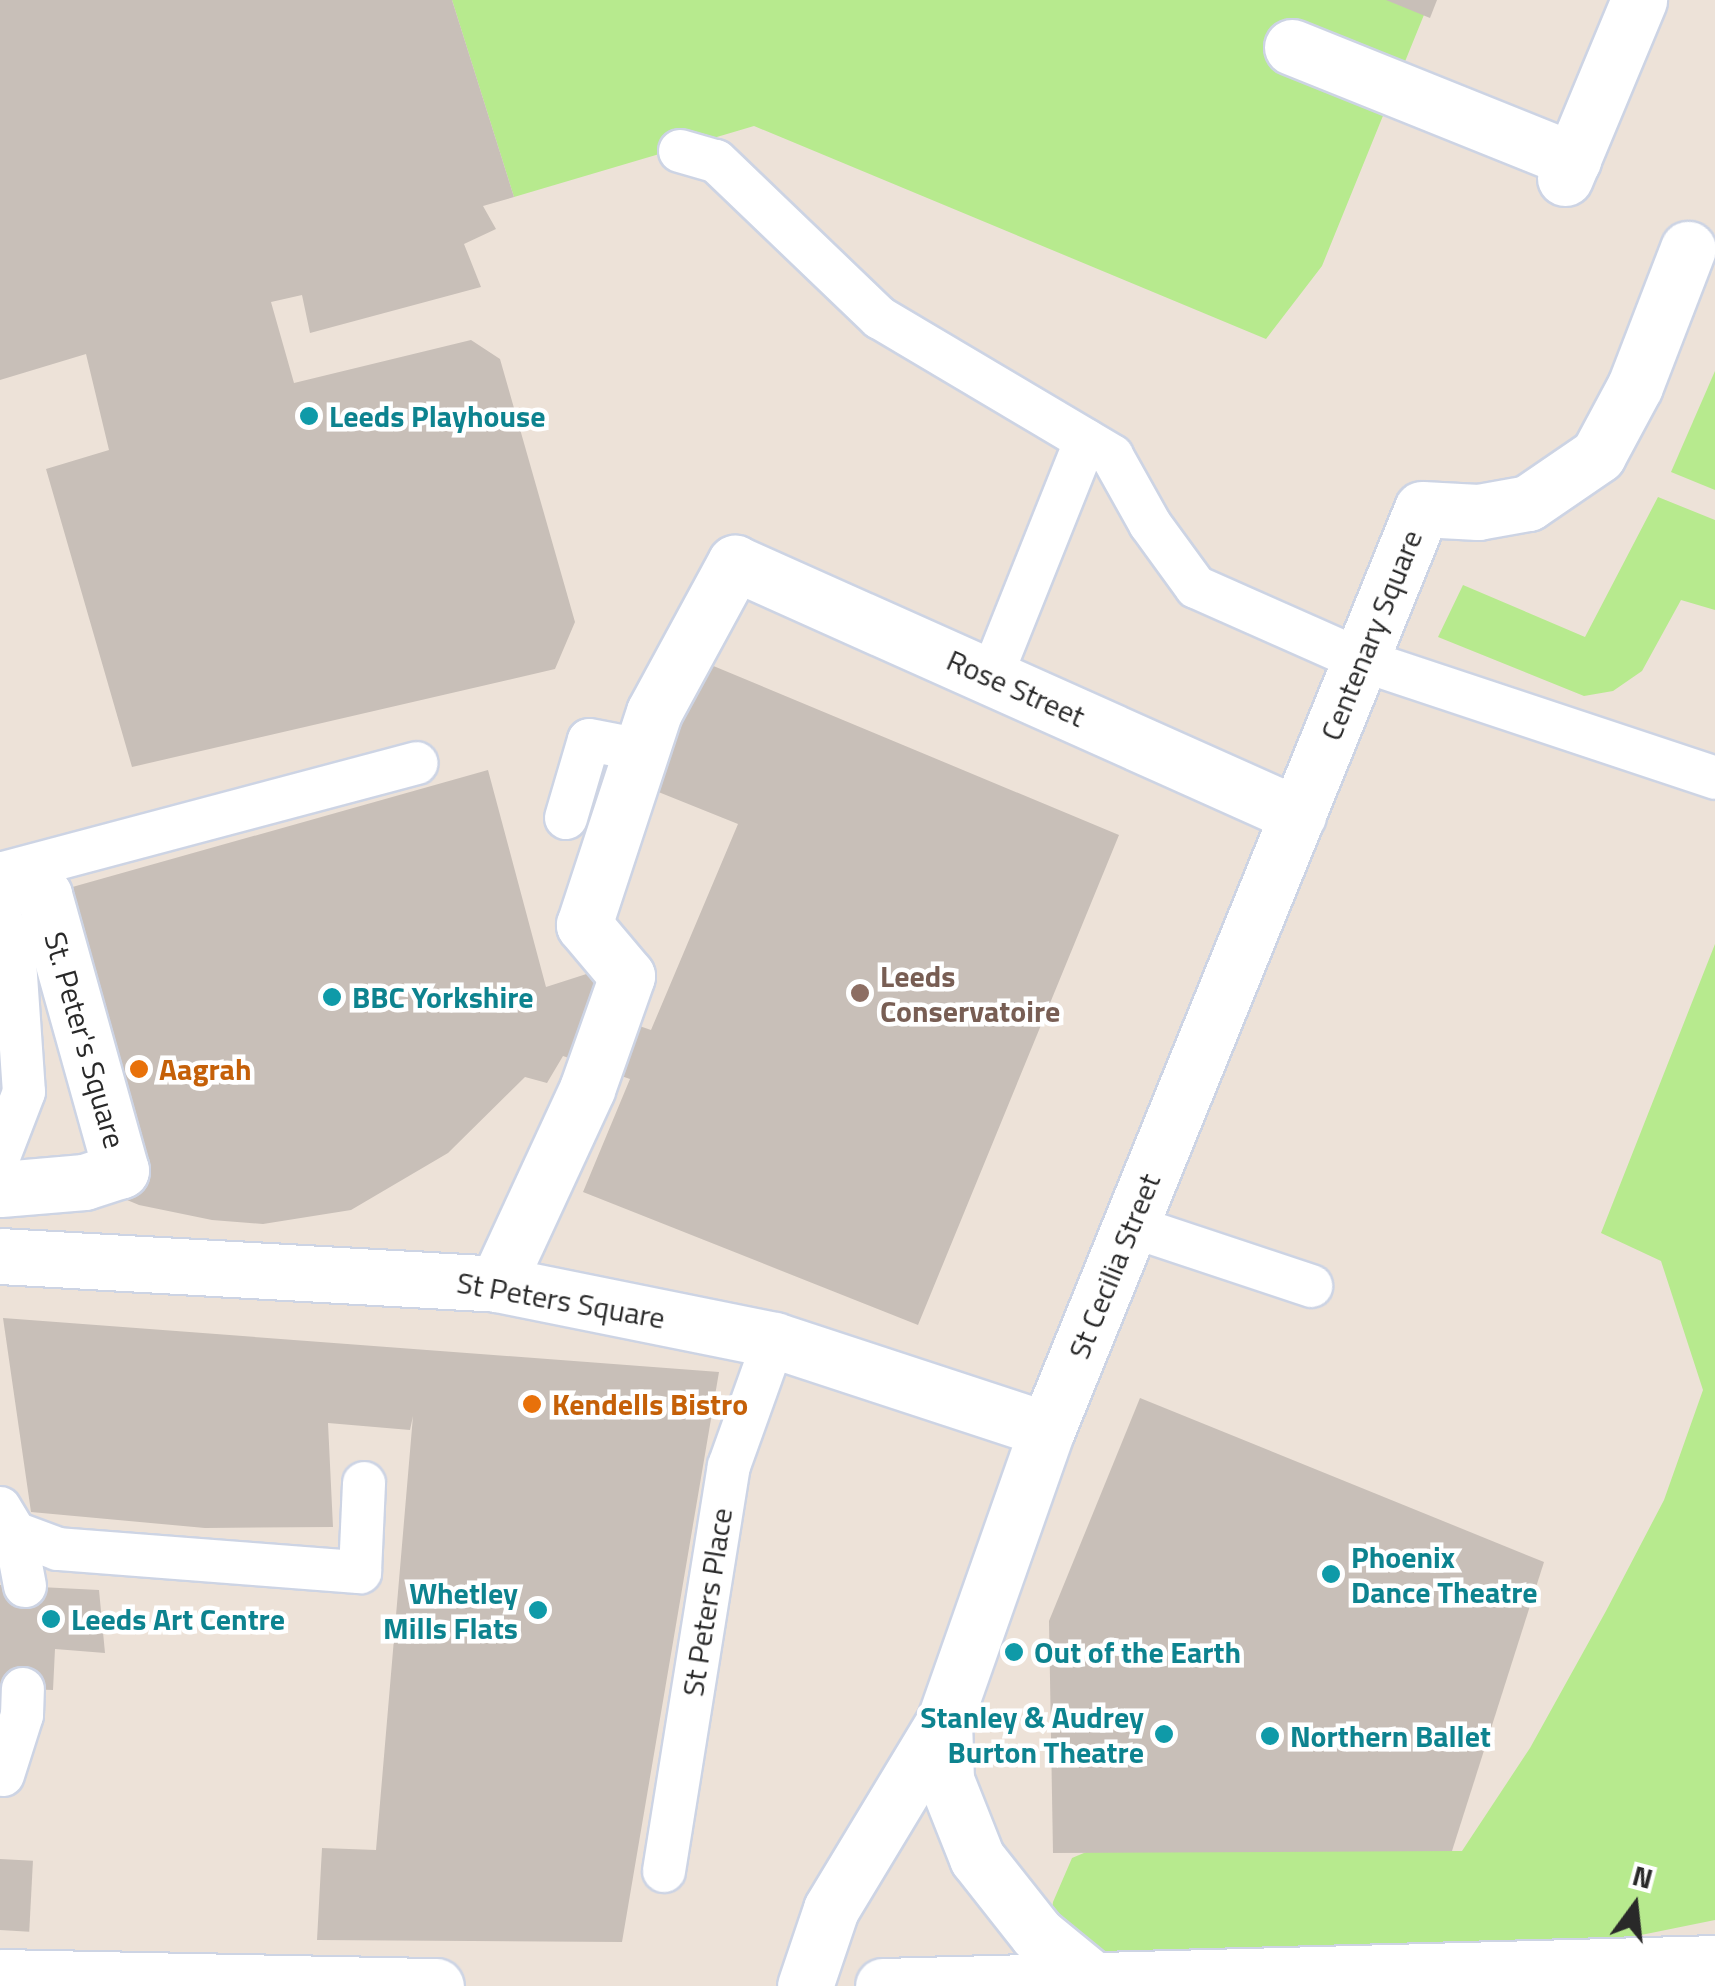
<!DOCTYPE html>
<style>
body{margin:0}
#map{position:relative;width:1715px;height:1986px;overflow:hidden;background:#ede2d8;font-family:"Titillium Web",sans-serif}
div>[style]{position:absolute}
.green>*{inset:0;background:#b7ea8e}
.building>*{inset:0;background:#c8bfb8;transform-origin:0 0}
.roads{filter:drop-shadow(2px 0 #cdd4e4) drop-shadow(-2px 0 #cdd4e4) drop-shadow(0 2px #cdd4e4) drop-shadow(0 -2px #cdd4e4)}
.service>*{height:42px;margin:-21px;padding:0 21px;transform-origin:21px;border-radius:21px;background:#fff}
.pedestrian>*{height:55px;margin:-27.5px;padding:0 27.5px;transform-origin:27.5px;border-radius:27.5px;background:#fff}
.minor>*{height:55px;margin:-27.5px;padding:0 27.5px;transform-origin:27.5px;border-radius:27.5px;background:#fff}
.tertiary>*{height:55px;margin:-27.5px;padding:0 27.5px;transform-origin:27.5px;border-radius:27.5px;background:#fff}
.dots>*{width:28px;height:28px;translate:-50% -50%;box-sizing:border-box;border:5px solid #fff;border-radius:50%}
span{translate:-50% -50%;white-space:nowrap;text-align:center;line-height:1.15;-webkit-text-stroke:9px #fff;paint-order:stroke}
.culture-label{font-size:30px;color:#0d838f;font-weight:700}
.left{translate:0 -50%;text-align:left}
.right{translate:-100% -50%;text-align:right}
.street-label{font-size:30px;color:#292929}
.education-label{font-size:30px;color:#785e54;font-weight:700}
.food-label{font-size:30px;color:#c56008;font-weight:700}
.north{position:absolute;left:1585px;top:1856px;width:100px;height:100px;-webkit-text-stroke:8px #fff;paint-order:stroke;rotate:15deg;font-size:28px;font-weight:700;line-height:40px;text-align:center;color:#292929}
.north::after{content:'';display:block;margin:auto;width:35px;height:45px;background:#292929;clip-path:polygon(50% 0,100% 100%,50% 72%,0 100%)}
</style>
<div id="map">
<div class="green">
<i style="clip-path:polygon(452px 0,1430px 0,1322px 266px,1266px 339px,754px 126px,514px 197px)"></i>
<i style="clip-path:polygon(1715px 371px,1715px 490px,1671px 472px)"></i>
<i style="clip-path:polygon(1658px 497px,1715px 520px,1715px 610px,1681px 600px,1642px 671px,1613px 691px,1584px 696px,1438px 637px,1463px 585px,1585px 637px)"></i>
<i style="clip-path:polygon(1715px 944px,1715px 1920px,1508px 1962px,1143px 1975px,1048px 1938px,1053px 1902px,1072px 1858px,1091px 1850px,1462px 1851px,1530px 1748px,1606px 1611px,1664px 1500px,1703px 1390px,1661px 1261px,1601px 1233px)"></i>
</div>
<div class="building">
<i style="clip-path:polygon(0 0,452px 0,514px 197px,483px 206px,496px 229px,464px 244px,481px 287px,310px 333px,302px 295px,271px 302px,294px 383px,471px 340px,500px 359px,575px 622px,555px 669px,132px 767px,46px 469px,109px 450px,86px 354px,0 380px)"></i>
<i style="clip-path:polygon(1386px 0,1437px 0,1430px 18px)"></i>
<i style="clip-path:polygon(699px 660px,1119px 835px,918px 1325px,583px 1192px,630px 1079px,563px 1056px,547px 1083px,525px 1077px,448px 1153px,351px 1210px,263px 1224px,212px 1220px,139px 1205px,84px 1182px,121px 1170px,44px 895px,488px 770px,546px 987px,602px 969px,587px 1008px,651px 1030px,738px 824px,646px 787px)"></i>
<i style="clip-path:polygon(3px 1318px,719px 1372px,622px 1942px,317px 1940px,322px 1848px,376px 1850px,413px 1416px,410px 1430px,328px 1423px,333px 1527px,205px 1528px,31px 1512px)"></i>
<i style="clip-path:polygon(1140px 1398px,1544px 1562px,1452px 1851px,1053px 1853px,1049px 1621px)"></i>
<i style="clip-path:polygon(0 1585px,99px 1590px,105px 1653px,55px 1649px,53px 1690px,0 1688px)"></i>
<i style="left:0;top:1859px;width:33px;height:71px;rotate:3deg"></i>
</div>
<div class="roads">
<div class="service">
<i style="left:680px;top:151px;width:37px;rotate:16deg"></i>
<i style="left:716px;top:161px;width:227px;rotate:43.8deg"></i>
<i style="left:880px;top:318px;width:270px;rotate:30.7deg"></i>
<i style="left:1112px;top:456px;width:78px;rotate:60.8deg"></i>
<i style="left:1150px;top:524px;width:78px;rotate:53.9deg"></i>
<i style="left:1196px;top:587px;width:180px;rotate:23.9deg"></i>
<i style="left:1361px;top:660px;width:373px;rotate:18.4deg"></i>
<i style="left:991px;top:677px;width:255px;rotate:-68.2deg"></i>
<i style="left:566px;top:818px;width:81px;rotate:-73.6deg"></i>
<i style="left:589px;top:740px;width:54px;rotate:10.7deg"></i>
<i style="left:0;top:874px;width:431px;rotate:-14.9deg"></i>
<i style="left:0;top:916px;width:47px;rotate:71.6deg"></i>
<i style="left:15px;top:961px;width:131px;rotate:86.1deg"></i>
<i style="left:24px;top:1092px;width:66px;rotate:111.2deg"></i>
<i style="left:1131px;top:1226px;width:190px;rotate:18.4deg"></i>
<i style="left:0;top:1508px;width:29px;rotate:59deg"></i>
<i style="left:15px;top:1533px;width:46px;rotate:20.4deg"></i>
<i style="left:58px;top:1549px;width:303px;rotate:4.4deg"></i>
<i style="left:360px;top:1572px;width:89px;rotate:-87.4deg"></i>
<i style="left:15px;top:1533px;width:54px;rotate:79.3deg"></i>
<i style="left:3px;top:1775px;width:63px;rotate:-72.4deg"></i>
<i style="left:22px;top:1715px;width:26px;rotate:-88deg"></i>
<i style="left:664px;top:1871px;width:410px;rotate:-80.9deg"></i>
<i style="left:729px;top:1466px;width:134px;rotate:-70.3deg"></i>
</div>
<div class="pedestrian">
<i style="left:1292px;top:47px;width:303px;rotate:21.9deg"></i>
<i style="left:1565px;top:178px;width:193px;rotate:-67.4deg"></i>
<i style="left:0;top:879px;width:27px;rotate:8deg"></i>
<i style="left:27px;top:883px;width:21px;rotate:35deg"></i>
<i style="left:44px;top:895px;width:286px;rotate:74.4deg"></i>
<i style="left:121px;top:1170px;width:39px;rotate:162deg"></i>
<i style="left:84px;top:1182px;width:84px;rotate:175.2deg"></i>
<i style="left:497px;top:1284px;width:215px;rotate:-65.2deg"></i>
<i style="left:587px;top:1089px;width:120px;rotate:-70.5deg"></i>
<i style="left:627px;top:976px;width:67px;rotate:-130.1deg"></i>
<i style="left:584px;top:925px;width:224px;rotate:-71.8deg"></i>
<i style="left:654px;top:712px;width:170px;rotate:-61.5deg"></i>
</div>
<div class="minor">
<i style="left:735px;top:563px;width:617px;rotate:24.11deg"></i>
<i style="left:0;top:1256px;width:498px;rotate:3.2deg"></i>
<i style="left:497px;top:1284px;width:283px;rotate:11.4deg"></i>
<i style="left:774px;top:1340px;width:287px;rotate:18.2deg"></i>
<i style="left:944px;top:1722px;width:58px;rotate:88deg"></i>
<i style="left:946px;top:1780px;width:84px;rotate:68.3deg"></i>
<i style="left:977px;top:1858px;width:97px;rotate:51.7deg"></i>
<i style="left:1037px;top:1934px;width:71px;rotate:39.3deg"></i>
<i style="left:805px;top:1986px;width:81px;rotate:-71.3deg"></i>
<i style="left:831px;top:1909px;width:218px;rotate:-58.9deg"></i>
<i style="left:944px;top:1722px;width:310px;rotate:-70.6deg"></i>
<i style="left:1047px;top:1430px;width:994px;rotate:-67.85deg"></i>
<i style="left:1422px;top:509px;width:56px;rotate:3.1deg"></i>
<i style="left:1478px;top:512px;width:51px;rotate:-10.2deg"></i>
<i style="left:1528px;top:503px;width:85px;rotate:-34.4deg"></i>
<i style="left:1598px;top:455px;width:78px;rotate:-61.8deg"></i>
<i style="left:1635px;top:386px;width:147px;rotate:-68.9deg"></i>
</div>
<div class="tertiary">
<i style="left:0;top:1977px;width:436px;rotate:1.2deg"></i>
<i style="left:883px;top:1986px;width:832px;rotate:-1.58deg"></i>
</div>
</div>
<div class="dots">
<i style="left:309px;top:416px;background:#0f9aa8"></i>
<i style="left:860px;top:993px;background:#8d6e63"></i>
<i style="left:332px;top:997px;background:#0f9aa8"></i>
<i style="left:139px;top:1069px;background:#e8710a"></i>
<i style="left:532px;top:1404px;background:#e8710a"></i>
<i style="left:1331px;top:1574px;background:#0f9aa8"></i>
<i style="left:538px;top:1610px;background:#0f9aa8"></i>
<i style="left:51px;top:1619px;background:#0f9aa8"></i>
<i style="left:1014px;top:1652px;background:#0f9aa8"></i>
<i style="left:1164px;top:1734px;background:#0f9aa8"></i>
<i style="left:1270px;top:1736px;background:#0f9aa8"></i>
</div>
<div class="culture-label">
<span class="left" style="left:329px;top:416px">Leeds Playhouse</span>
<span class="left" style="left:352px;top:997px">BBC Yorkshire</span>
<span class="left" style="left:1351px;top:1574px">Phoenix<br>Dance Theatre</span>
<span class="right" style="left:518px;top:1610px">Whetley<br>Mills Flats</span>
<span class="left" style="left:71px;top:1619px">Leeds Art Centre</span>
<span class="left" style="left:1034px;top:1652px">Out of the Earth</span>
<span class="right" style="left:1144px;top:1734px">Stanley &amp; Audrey<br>Burton Theatre</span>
<span class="left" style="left:1290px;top:1736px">Northern Ballet</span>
</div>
<div class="street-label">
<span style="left:1371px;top:635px;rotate:-68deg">Centenary Square</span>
<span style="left:1016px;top:688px;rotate:24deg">Rose Street</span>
<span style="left:85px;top:1040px;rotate:74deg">St. Peter's Square</span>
<span style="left:1114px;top:1266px;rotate:-68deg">St Cecilia Street</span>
<span style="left:561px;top:1300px;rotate:10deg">St Peters Square</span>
<span style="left:707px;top:1602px;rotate:-81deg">St Peters Place</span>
</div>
<div class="education-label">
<span class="left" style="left:880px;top:993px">Leeds<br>Conservatoire</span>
</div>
<div class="food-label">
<span class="left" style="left:159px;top:1069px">Aagrah</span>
<span class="left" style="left:552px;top:1404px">Kendells Bistro</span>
</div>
<div class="north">N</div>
</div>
